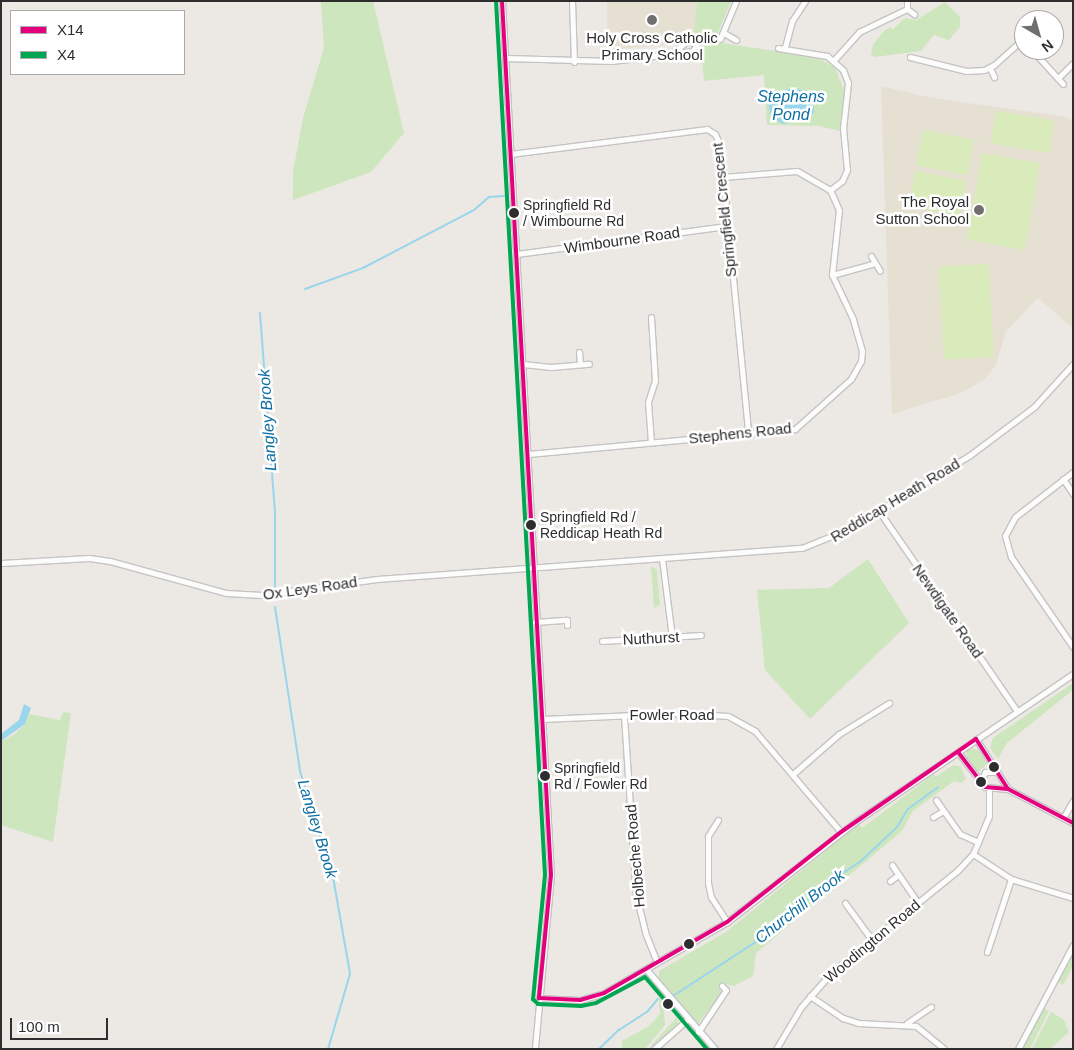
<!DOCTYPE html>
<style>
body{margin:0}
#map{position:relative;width:1074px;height:1050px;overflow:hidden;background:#ece8e4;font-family:Helvetica,sans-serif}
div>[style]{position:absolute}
.education>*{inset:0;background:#e6e0d3}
.green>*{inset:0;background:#cee6be}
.pitch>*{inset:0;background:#d9eabb;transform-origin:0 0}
.water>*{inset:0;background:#99d6ec}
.stream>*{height:2px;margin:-1px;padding:0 1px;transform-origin:1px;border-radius:1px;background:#99d6ec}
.roads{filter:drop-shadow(1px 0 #c5c4c5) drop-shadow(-1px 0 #c5c4c5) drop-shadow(0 1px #c5c4c5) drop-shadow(0 -1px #c5c4c5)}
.minor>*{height:5px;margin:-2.5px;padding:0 2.5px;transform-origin:2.5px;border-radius:2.5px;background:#fcfcfb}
.bus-1>*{height:4px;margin:-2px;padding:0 2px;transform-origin:2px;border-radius:2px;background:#e5007d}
.bus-2>*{height:4px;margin:-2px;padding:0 2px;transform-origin:2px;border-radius:2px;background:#00a651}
.dots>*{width:14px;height:14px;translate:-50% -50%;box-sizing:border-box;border:2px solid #fff;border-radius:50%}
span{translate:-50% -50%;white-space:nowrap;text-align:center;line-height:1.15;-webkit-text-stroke:5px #fff;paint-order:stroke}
.bus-label{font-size:14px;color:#2e2e2e}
.left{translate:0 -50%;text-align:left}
.poi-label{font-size:15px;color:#2e2e2e}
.right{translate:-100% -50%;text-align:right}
.street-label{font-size:15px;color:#2e2e2e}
.water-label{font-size:16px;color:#0d6fa3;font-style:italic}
.frame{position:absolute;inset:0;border:2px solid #2e2e2e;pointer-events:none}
.legend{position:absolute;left:10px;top:10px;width:175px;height:65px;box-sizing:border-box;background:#fff;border:1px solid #ababab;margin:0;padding:6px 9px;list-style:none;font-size:15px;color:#2e2e2e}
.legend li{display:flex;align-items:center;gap:10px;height:25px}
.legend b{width:25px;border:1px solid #ababab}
.north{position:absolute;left:1014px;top:10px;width:50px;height:50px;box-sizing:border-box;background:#fff;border:1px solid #ababab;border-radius:50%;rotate:142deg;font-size:14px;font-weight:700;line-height:20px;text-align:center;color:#2e2e2e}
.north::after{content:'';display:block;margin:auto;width:18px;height:22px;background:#706f6e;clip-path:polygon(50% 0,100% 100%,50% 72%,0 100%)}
.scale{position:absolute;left:10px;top:1018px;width:98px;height:22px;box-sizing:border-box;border:2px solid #2e2e2e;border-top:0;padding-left:6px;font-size:15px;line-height:18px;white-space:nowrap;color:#2e2e2e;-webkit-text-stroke:4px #fff;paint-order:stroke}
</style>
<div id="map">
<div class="education">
<i style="clip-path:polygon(607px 1px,697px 1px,696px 32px,683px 33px,683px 38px,676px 44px,608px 50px)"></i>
<i style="clip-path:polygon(881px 86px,932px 98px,1067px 117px,1073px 122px,1073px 328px,1038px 298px,1006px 331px,996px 365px,985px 379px,961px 393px,892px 414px)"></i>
</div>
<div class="green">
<i style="clip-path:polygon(321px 1px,373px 1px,404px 133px,371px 172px,293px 200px,293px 172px,303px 118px,324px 48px)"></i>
<i style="clip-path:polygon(697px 1px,731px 1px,716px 38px,721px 43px,817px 57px,835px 68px,845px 92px,840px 131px,819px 126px,767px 125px,764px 75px,704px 81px,700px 42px,694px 36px)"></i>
<i style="clip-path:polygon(945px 2px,960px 17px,960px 27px,949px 40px,934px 35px,921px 51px,875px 57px,871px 55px,873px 44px,883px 32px,890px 27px,893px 29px,905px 18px,916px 20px)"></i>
<i style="clip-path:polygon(868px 559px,909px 623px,810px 719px,765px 670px,757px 590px,829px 588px)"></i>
<i style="clip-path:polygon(651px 566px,657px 570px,660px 605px,654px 608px)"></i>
<i style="clip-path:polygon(1073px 683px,1073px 690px,1007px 743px,998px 759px,990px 748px,993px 738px)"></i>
<i style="clip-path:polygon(63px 712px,71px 713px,53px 842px,1px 825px,1px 741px,15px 734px,25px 724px,29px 714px,60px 720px)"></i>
<i style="clip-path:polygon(971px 748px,978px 750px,988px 763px,978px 772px,967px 758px,966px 753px)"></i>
<i style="clip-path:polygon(953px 765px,961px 767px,966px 779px,961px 783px,954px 781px,913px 811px,902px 831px,756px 953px,753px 976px,734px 986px,722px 983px,718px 986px,721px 993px,698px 1024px,659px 978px,659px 971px,726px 932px,859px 824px,862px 828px,934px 774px,936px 777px)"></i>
<i style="clip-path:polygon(1073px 952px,1073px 966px,1063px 985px,1057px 981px)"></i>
<i style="clip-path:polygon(659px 996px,663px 1002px,665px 1025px,645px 1049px,622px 1049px,622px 1041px,649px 1026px,660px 1014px)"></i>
<i style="clip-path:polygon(1044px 1008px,1049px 1011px,1032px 1045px,1029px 1049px,1021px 1049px)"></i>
<i style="clip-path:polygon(1051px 1012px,1064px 1020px,1069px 1032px,1050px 1049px,1032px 1049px)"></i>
<i style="clip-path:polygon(677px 1017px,678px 1025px,648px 1049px)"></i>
</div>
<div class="pitch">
<i style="left:996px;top:111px;width:59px;height:33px;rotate:9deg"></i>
<i style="left:923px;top:130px;width:52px;height:36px;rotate:11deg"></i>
<i style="left:982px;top:153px;width:59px;height:88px;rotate:10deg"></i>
<i style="left:915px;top:171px;width:52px;height:36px;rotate:11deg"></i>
<i style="left:989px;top:264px;width:93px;height:50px;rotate:87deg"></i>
</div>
<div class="water">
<i style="clip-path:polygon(792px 88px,806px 91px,813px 100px,814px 112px,808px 119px,783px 124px,771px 117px,768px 101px,778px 92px)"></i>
<i style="clip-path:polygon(24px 704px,31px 708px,25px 724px,1px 741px,1px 734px,19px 720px)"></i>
</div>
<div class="stream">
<i style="left:305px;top:289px;width:62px;rotate:-19.9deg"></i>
<i style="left:363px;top:268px;width:125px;rotate:-27.6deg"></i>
<i style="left:474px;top:210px;width:20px;rotate:-41deg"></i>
<i style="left:489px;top:197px;width:15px;rotate:-4deg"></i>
<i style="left:260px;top:313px;width:202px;rotate:85.7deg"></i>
<i style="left:275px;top:514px;width:73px;rotate:90deg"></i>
<i style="left:275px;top:607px;width:166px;rotate:81.3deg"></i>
<i style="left:300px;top:771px;width:75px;rotate:73deg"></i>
<i style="left:322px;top:843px;width:19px;rotate:65deg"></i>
<i style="left:330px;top:860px;width:116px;rotate:80deg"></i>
<i style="left:350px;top:974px;width:78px;rotate:106.3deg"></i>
<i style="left:673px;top:996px;width:131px;rotate:-33.2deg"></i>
<i style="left:783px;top:924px;width:50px;rotate:-44.2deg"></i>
<i style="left:819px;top:889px;width:50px;rotate:-33.7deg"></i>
<i style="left:861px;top:861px;width:50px;rotate:-43.4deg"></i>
<i style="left:897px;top:827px;width:21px;rotate:-59deg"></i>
<i style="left:908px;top:809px;width:37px;rotate:-36deg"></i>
<i style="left:599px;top:1049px;width:28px;rotate:-44deg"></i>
<i style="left:619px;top:1030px;width:33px;rotate:-33deg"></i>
<i style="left:647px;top:1012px;width:17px;rotate:-50deg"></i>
</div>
<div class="roads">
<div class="minor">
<i style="left:502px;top:1px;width:875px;rotate:86.79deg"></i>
<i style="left:551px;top:875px;width:175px;rotate:95.3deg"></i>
<i style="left:572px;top:1px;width:61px;rotate:88.1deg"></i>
<i style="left:907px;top:1px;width:8px;rotate:90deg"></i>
<i style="left:907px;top:9px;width:9px;rotate:36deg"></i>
<i style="left:724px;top:33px;width:14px;rotate:30deg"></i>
<i style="left:720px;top:39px;width:41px;rotate:-67.2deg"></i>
<i style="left:785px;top:47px;width:27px;rotate:-75deg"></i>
<i style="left:792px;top:21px;width:24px;rotate:-57deg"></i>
<i style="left:778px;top:48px;width:50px;rotate:9.3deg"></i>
<i style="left:827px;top:56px;width:21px;rotate:41deg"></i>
<i style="left:843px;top:70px;width:14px;rotate:69deg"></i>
<i style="left:848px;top:83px;width:45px;rotate:96.3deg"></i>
<i style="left:843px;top:128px;width:42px;rotate:84.6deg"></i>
<i style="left:847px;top:170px;width:12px;rotate:114deg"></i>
<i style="left:842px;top:181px;width:15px;rotate:143deg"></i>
<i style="left:1032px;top:50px;width:46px;rotate:47.6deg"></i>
<i style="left:910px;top:57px;width:58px;rotate:14deg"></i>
<i style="left:966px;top:71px;width:18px;rotate:-3deg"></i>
<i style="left:984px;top:70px;width:11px;rotate:-27deg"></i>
<i style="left:994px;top:65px;width:40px;rotate:-42deg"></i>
<i style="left:506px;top:58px;width:106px;rotate:1.6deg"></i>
<i style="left:612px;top:61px;width:82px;rotate:-7deg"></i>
<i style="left:693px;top:51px;width:7px;rotate:-63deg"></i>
<i style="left:696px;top:45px;width:9px;rotate:-148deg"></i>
<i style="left:688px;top:40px;width:20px;rotate:139deg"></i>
<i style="left:834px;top:60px;width:38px;rotate:-48deg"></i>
<i style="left:859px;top:32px;width:53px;rotate:-25.6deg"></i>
<i style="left:990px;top:68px;width:10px;rotate:66deg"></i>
<i style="left:1058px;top:78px;width:21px;rotate:-45deg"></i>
<i style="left:510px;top:154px;width:199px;rotate:-7.2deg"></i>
<i style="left:707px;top:129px;width:9px;rotate:32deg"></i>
<i style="left:715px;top:134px;width:12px;rotate:66deg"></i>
<i style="left:720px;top:145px;width:289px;rotate:84.4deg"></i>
<i style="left:517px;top:254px;width:211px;rotate:-7.6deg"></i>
<i style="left:871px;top:256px;width:17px;rotate:59deg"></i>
<i style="left:832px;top:275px;width:41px;rotate:-15.4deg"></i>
<i style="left:579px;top:352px;width:12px;rotate:85deg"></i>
<i style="left:523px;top:364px;width:28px;rotate:6deg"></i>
<i style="left:551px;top:367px;width:38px;rotate:-5deg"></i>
<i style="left:651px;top:442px;width:40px;rotate:-94.3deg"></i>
<i style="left:648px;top:402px;width:22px;rotate:-72deg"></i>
<i style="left:655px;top:381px;width:64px;rotate:-93.6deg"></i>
<i style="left:528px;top:454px;width:268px;rotate:-5.3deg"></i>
<i style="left:795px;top:429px;width:75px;rotate:-41.8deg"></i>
<i style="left:851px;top:379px;width:21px;rotate:-61deg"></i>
<i style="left:861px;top:361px;width:10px;rotate:-84deg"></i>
<i style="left:862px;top:351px;width:33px;rotate:-106deg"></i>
<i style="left:853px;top:319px;width:49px;rotate:-115.5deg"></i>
<i style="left:832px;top:275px;width:65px;rotate:-83.9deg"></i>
<i style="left:839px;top:210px;width:22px;rotate:-114deg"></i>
<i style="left:830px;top:190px;width:38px;rotate:-150deg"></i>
<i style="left:797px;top:171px;width:75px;rotate:175.4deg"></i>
<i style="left:1073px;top:472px;width:73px;rotate:142.2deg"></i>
<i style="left:1015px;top:517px;width:21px;rotate:118deg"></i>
<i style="left:1005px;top:536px;width:22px;rotate:74deg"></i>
<i style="left:1011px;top:557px;width:109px;rotate:55.4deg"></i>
<i style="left:1063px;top:479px;width:18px;rotate:56deg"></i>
<i style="left:879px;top:511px;width:243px;rotate:55.4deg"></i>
<i style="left:662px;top:559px;width:79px;rotate:82.7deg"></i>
<i style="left:1px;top:563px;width:88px;rotate:-3.3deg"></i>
<i style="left:89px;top:558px;width:21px;rotate:8deg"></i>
<i style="left:110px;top:561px;width:120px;rotate:15.4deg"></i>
<i style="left:226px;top:593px;width:36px;rotate:3deg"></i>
<i style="left:262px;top:595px;width:116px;rotate:-7.9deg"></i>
<i style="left:377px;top:579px;width:426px;rotate:-4.2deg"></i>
<i style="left:802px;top:548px;width:50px;rotate:-22.4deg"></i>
<i style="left:848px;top:529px;width:143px;rotate:-31.2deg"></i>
<i style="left:970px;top:455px;width:80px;rotate:-36.9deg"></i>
<i style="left:1034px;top:407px;width:58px;rotate:-47.8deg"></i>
<i style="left:535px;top:622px;width:32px;rotate:-4deg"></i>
<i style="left:567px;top:620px;width:5px;rotate:90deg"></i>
<i style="left:602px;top:641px;width:99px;rotate:-3.5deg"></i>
<i style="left:624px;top:716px;width:179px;rotate:86.2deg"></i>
<i style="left:636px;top:895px;width:41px;rotate:76deg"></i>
<i style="left:646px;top:935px;width:29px;rotate:68deg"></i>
<i style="left:542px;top:719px;width:139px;rotate:-2.5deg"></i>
<i style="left:681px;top:713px;width:47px;rotate:3.7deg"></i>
<i style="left:728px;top:716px;width:31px;rotate:29deg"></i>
<i style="left:755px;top:731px;width:133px;rotate:49.6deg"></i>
<i style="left:976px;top:739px;width:59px;rotate:57.4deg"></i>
<i style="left:958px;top:752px;width:44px;rotate:52.4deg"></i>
<i style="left:985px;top:787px;width:23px;rotate:5deg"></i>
<i style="left:1008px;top:789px;width:73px;rotate:27.6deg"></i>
<i style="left:793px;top:774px;width:61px;rotate:-41deg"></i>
<i style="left:839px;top:734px;width:59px;rotate:-31.8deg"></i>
<i style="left:981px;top:782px;width:11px;rotate:-68deg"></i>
<i style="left:985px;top:772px;width:11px"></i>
<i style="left:936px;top:800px;width:42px;rotate:54.8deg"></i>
<i style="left:960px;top:834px;width:20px;rotate:24deg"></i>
<i style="left:933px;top:817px;width:12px;rotate:-31deg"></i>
<i style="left:1063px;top:818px;width:20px;rotate:-60deg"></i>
<i style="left:718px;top:820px;width:19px;rotate:122deg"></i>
<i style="left:708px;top:836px;width:47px;rotate:90deg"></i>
<i style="left:708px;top:883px;width:14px;rotate:78deg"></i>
<i style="left:711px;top:897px;width:30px;rotate:57deg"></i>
<i style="left:973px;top:854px;width:45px;rotate:33.3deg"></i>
<i style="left:1011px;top:879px;width:65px;rotate:17deg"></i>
<i style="left:892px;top:865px;width:46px;rotate:55.6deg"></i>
<i style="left:890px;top:881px;width:10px;rotate:-37deg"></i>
<i style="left:845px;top:903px;width:46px;rotate:53.9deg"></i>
<i style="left:987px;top:952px;width:77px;rotate:-71.8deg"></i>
<i style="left:646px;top:969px;width:106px;rotate:49.2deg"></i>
<i style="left:810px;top:996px;width:40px;rotate:34deg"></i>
<i style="left:843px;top:1018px;width:16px;rotate:18deg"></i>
<i style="left:858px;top:1023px;width:58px;rotate:3deg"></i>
<i style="left:916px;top:1026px;width:36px;rotate:39deg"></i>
<i style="left:539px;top:998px;width:41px;rotate:2.8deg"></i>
<i style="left:580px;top:1000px;width:25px;rotate:-16deg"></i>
<i style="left:604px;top:993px;width:142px;rotate:-30deg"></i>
<i style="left:727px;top:922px;width:162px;rotate:-38deg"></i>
<i style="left:855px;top:822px;width:263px;rotate:-34.2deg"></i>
<i style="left:907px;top:1023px;width:29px;rotate:-34deg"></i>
<i style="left:698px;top:1032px;width:50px;rotate:-56.3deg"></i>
<i style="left:726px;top:990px;width:6px;rotate:-135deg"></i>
<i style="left:654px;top:1049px;width:44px;rotate:-41.3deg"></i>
<i style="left:776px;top:1049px;width:49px;rotate:-59.2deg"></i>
<i style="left:801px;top:1007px;width:45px;rotate:-48.6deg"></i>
<i style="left:831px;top:973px;width:164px;rotate:-39deg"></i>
<i style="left:958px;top:870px;width:22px;rotate:-47deg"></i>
<i style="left:973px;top:854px;width:41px;rotate:-67.2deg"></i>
<i style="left:989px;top:816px;width:27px;rotate:-90deg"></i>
<i style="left:1018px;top:1049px;width:118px;rotate:-62.1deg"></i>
</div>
</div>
<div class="bus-1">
<i style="left:502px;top:1px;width:875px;rotate:86.79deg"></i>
<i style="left:551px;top:875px;width:124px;rotate:95.6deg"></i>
<i style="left:539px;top:998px;width:41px;rotate:2.8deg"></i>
<i style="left:580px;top:1000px;width:25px;rotate:-16deg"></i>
<i style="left:604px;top:993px;width:142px;rotate:-30deg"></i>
<i style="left:727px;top:922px;width:145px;rotate:-38.3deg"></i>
<i style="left:841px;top:832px;width:164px;rotate:-34.6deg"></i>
<i style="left:976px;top:739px;width:59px;rotate:57.4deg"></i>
<i style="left:958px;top:752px;width:44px;rotate:52.4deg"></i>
<i style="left:985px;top:787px;width:23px;rotate:5deg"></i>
<i style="left:1008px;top:789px;width:73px;rotate:27.6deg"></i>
</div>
<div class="bus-2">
<i style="left:496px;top:1px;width:875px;rotate:86.79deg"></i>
<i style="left:545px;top:875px;width:125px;rotate:95.5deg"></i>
<i style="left:533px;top:999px;width:7px;rotate:45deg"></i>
<i style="left:538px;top:1004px;width:43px;rotate:2.7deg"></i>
<i style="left:581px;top:1006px;width:15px;rotate:-11deg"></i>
<i style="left:596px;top:1003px;width:55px;rotate:-28deg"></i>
<i style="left:645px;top:977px;width:95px;rotate:49.3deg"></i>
</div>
<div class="dots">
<i style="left:652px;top:20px;background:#706f6e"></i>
<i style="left:979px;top:210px;background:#706f6e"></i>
<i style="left:514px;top:213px;background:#2e2e2e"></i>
<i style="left:531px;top:525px;background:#2e2e2e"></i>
<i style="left:994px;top:767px;background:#2e2e2e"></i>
<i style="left:545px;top:776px;background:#2e2e2e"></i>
<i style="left:981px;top:782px;background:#2e2e2e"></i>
<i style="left:689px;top:944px;background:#2e2e2e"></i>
<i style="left:668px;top:1004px;background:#2e2e2e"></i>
</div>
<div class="bus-label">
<span class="left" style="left:523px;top:213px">Springfield Rd<br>/ Wimbourne Rd</span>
<span class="left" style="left:540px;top:525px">Springfield Rd /<br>Reddicap Heath Rd</span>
<span class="left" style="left:554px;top:776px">Springfield<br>Rd / Fowler Rd</span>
</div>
<div class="poi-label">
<span style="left:652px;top:46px">Holy Cross Catholic<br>Primary School</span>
<span class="right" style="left:969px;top:210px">The Royal<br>Sutton School</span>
</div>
<div class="street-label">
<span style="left:724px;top:210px;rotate:-96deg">Springfield Crescent</span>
<span style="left:622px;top:240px;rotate:-8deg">Wimbourne Road</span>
<span style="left:740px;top:433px;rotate:-6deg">Stephens Road</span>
<span style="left:895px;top:500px;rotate:-31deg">Reddicap Heath Road</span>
<span style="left:310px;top:588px;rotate:-8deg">Ox Leys Road</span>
<span style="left:948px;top:611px;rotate:55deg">Newdigate Road</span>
<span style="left:651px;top:638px;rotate:-3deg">Nuthurst</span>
<span style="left:672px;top:715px">Fowler Road</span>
<span style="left:635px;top:856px;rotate:-95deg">Holbeche Road</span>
<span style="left:872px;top:941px;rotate:-40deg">Woodington Road</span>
</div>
<div class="water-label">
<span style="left:791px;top:106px">Stephens<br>Pond</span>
<span style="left:268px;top:420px;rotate:-94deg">Langley Brook</span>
<span style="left:317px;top:829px;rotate:73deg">Langley Brook</span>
<span style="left:800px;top:907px;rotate:-38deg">Churchill Brook</span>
</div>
<div class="frame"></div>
<ul class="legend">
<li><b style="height:6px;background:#e5007d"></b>X14</li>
<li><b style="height:6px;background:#00a651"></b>X4</li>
</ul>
<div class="north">N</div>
<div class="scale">100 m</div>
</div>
